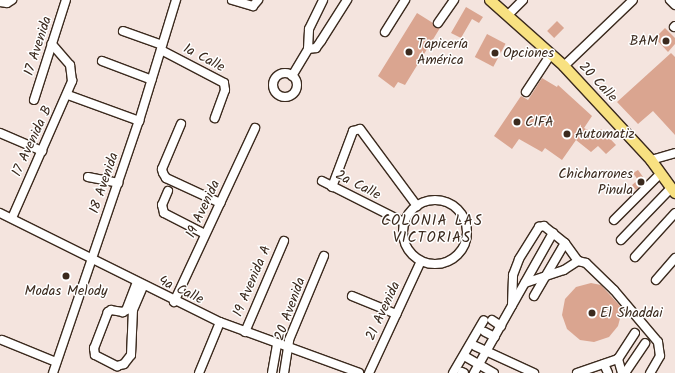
<!DOCTYPE html>
<meta charset="utf-8">
<style>
body{margin:0}
#map{position:relative;width:675px;height:373px;overflow:hidden;background:#f4e4de;font-family:Kalam,sans-serif}
div>[style]{position:absolute}
.building>*{inset:0;background:#daa590;transform-origin:0 0}
.roads{filter:drop-shadow(1px 0 #3b2a1e) drop-shadow(-1px 0 #3b2a1e) drop-shadow(0 1px #3b2a1e) drop-shadow(0 -1px #3b2a1e)}
.minor>*{height:8px;margin:-4px;padding:0 4px;transform-origin:4px;border-radius:4px;background:#fff}
.minor>.ring{margin:-4px;padding:0;box-sizing:content-box;background:none;border:8px solid #fff;border-radius:50%}
.major>*{height:10px;margin:-5px;padding:0 5px;transform-origin:5px;border-radius:5px;background:#f8e181}
.dots>*{width:11px;height:11px;translate:-50% -50%;box-sizing:border-box;border:2px solid #fff;border-radius:50%}
span{translate:-50% -50%;white-space:nowrap;text-align:center;line-height:1.15;-webkit-text-stroke:3px #fff;paint-order:stroke}
.poi-label{font-size:14px;color:#3b2a1e}
.right{translate:-100% -50%;text-align:right}
.left{translate:0 -50%;text-align:left}
.street-label{font-size:14px;color:#3b2a1e}
.neighbourhood-label{font-size:15px;color:#3b2a1e;letter-spacing:1px}
</style>
<div id="map">
<div class="building">
<i style="clip-path:polygon(466px 7px,483px 17px,479px 23px,472px 19px,461px 38px,451px 33px)"></i>
<i style="clip-path:polygon(417px 13px,433px 23px,435px 27px,440px 28px,405px 85px,398px 82px,394px 88px,378px 76px)"></i>
<i style="left:557px;top:21px;width:10px;height:14px;rotate:45deg"></i>
<i style="clip-path:polygon(665px 28px,675px 38px,675px 44px,668px 52px,655px 38px)"></i>
<i style="left:487px;top:34px;width:21px;height:26px;rotate:28deg"></i>
<i style="clip-path:polygon(671px 53px,675px 57px,675px 135px,653px 111px,638px 124px,617px 102px)"></i>
<i style="clip-path:polygon(542px 78px,557px 87px,558px 85px,592px 116px,584px 128px,596px 134px,601px 129px,616px 145px,606px 154px,598px 146px,591px 152px,576px 140px,562px 160px,545px 148px,542px 152px,519px 139px,512px 149px,494px 136px,521px 96px,528px 100px)"></i>
<i style="clip-path:polygon(638px 170px,646px 181px,636px 190px,632px 185px,638px 180px,633px 173px)"></i>
<i style="clip-path:polygon(591px 283px,601px 285px,620px 306px,622px 311px,618px 326px,609px 337px,594px 342px,580px 340px,567px 329px,562px 315px,565px 299px,576px 287px)"></i>
</div>
<div class="roads">
<div class="minor">
<i style="left:232px;top:0;width:22px;rotate:16deg"></i>
<i style="left:253px;top:6px;width:8px;rotate:-50deg"></i>
<i style="left:670px;top:0;width:7px;rotate:45deg"></i>
<i style="left:0;top:2px;width:7px;rotate:8deg"></i>
<i style="left:7px;top:3px;width:6px;rotate:-31deg"></i>
<i style="left:508px;top:15px;width:21px;rotate:-45deg"></i>
<i style="left:438px;top:23px;width:28px;rotate:-55deg"></i>
<i style="left:674px;top:27px;width:1px;rotate:-45deg"></i>
<i style="left:123px;top:31px;width:41px;rotate:19.7deg"></i>
<i style="left:385px;top:32px;width:38px;rotate:-58deg"></i>
<i style="left:308px;top:49px;width:8px;rotate:-7deg"></i>
<i style="left:316px;top:48px;width:9px;rotate:-54deg"></i>
<i style="left:321px;top:41px;width:49px;rotate:-57.6deg"></i>
<i style="left:161px;top:50px;width:71px;rotate:27.6deg"></i>
<i style="left:224px;top:83px;width:7px;rotate:82deg"></i>
<i style="left:225px;top:90px;width:30px;rotate:110deg"></i>
<i style="left:102px;top:61px;width:53px;rotate:20.8deg"></i>
<i style="left:564px;top:66px;width:95px;rotate:-43.7deg"></i>
<i class="ring" style="left:273px;top:73px;width:16px;height:16px"></i>
<i style="left:292px;top:76px;width:31px;rotate:-59deg"></i>
<i style="left:308px;top:49px;width:20px;rotate:-87deg"></i>
<i style="left:309px;top:29px;width:32px;rotate:-64deg"></i>
<i style="left:526px;top:92px;width:45px;rotate:-56.7deg"></i>
<i style="left:68px;top:95px;width:76px;rotate:20.1deg"></i>
<i style="left:34px;top:100px;width:105px;rotate:-72.3deg"></i>
<i style="left:181px;top:124px;width:49px;rotate:112.9deg"></i>
<i style="left:162px;top:169px;width:4px;rotate:76deg"></i>
<i style="left:163px;top:173px;width:6px;rotate:59deg"></i>
<i style="left:166px;top:178px;width:60px;rotate:24.8deg"></i>
<i style="left:0;top:133px;width:46px;rotate:23.2deg"></i>
<i style="left:651px;top:160px;width:25px;rotate:-16deg"></i>
<i style="left:88px;top:177px;width:31px;rotate:11deg"></i>
<i style="left:322px;top:181px;width:93px;rotate:26.8deg"></i>
<i style="left:332px;top:187px;width:60px;rotate:-69.4deg"></i>
<i style="left:353px;top:131px;width:7px;rotate:-16deg"></i>
<i style="left:360px;top:129px;width:96px;rotate:53.5deg"></i>
<i style="left:168px;top:191px;width:15px;rotate:113deg"></i>
<i style="left:162px;top:205px;width:8px;rotate:76deg"></i>
<i style="left:164px;top:213px;width:46px;rotate:27.1deg"></i>
<i class="ring" style="left:403px;top:200px;width:56px;height:56px"></i>
<i style="left:0;top:213px;width:246px;rotate:26.4deg"></i>
<i style="left:220px;top:322px;width:148px;rotate:20.1deg"></i>
<i style="left:12px;top:218px;width:150px;rotate:-66.3deg"></i>
<i style="left:72px;top:81px;width:16px;rotate:-97deg"></i>
<i style="left:70px;top:65px;width:28px;rotate:-131deg"></i>
<i style="left:614px;top:220px;width:65px;rotate:-45deg"></i>
<i style="left:621px;top:240px;width:72px;rotate:-46.1deg"></i>
<i style="left:635px;top:257px;width:59px;rotate:-47.7deg"></i>
<i style="left:656px;top:280px;width:29px;rotate:-49deg"></i>
<i style="left:137px;top:282px;width:30px;rotate:111deg"></i>
<i style="left:126px;top:310px;width:4px;rotate:146deg"></i>
<i style="left:123px;top:312px;width:12px;rotate:-171deg"></i>
<i style="left:111px;top:310px;width:4px;rotate:146deg"></i>
<i style="left:108px;top:312px;width:39px;rotate:111deg"></i>
<i style="left:94px;top:348px;width:7px;rotate:82deg"></i>
<i style="left:95px;top:355px;width:25px;rotate:27deg"></i>
<i style="left:117px;top:366px;width:7px;rotate:-16deg"></i>
<i style="left:124px;top:364px;width:11px;rotate:-52deg"></i>
<i style="left:131px;top:355px;width:45px;rotate:-87.5deg"></i>
<i style="left:133px;top:310px;width:26px;rotate:-67deg"></i>
<i style="left:525px;top:283px;width:41px;rotate:-18.4deg"></i>
<i style="left:564px;top:270px;width:17px;rotate:-33deg"></i>
<i style="left:578px;top:261px;width:8px;rotate:14deg"></i>
<i style="left:586px;top:263px;width:39px;rotate:44deg"></i>
<i style="left:614px;top:290px;width:68px;rotate:49.8deg"></i>
<i style="left:658px;top:342px;width:14px;rotate:82deg"></i>
<i style="left:660px;top:356px;width:20px;rotate:120deg"></i>
<i style="left:352px;top:296px;width:48px;rotate:22.2deg"></i>
<i style="left:534px;top:296px;width:61px;rotate:-59.7deg"></i>
<i style="left:174px;top:302px;width:192px;rotate:-65deg"></i>
<i style="left:512px;top:305px;width:30px;rotate:-88deg"></i>
<i style="left:513px;top:275px;width:17px;rotate:-69deg"></i>
<i style="left:519px;top:259px;width:38px;rotate:-58deg"></i>
<i style="left:539px;top:227px;width:5px;rotate:-11deg"></i>
<i style="left:544px;top:226px;width:27px;rotate:39deg"></i>
<i style="left:565px;top:243px;width:22px;rotate:54deg"></i>
<i style="left:492px;top:320px;width:11px;rotate:34deg"></i>
<i style="left:245px;top:332px;width:99px;rotate:-66.8deg"></i>
<i style="left:485px;top:332px;width:11px;rotate:27deg"></i>
<i style="left:2px;top:340px;width:58px;rotate:22.2deg"></i>
<i style="left:475px;top:346px;width:65px;rotate:24.6deg"></i>
<i style="left:466px;top:357px;width:32px;rotate:30deg"></i>
<i style="left:604px;top:364px;width:10px;rotate:66deg"></i>
<i style="left:462px;top:372px;width:2px;rotate:27deg"></i>
<i style="left:53px;top:373px;width:266px;rotate:-71.2deg"></i>
<i style="left:139px;top:121px;width:127px;rotate:-73deg"></i>
<i style="left:199px;top:373px;width:55px;rotate:-67.6deg"></i>
<i style="left:272px;top:373px;width:29px;rotate:-80deg"></i>
<i style="left:284px;top:373px;width:33px;rotate:-81deg"></i>
<i style="left:289px;top:340px;width:91px;rotate:-67.4deg"></i>
<i style="left:369px;top:373px;width:123px;rotate:-65.1deg"></i>
<i style="left:453px;top:373px;width:61px;rotate:-59.7deg"></i>
<i style="left:474px;top:373px;width:161px;rotate:-60.6deg"></i>
<i style="left:577px;top:373px;width:43px;rotate:-18.9deg"></i>
<i style="left:622px;top:373px;width:15px;rotate:-106deg"></i>
<i style="left:618px;top:359px;width:31px;rotate:-57deg"></i>
<i style="left:625px;top:373px;width:36px;rotate:-56deg"></i>
</div>
<div class="major">
<i style="left:490px;top:0;width:99px;rotate:41.7deg"></i>
<i style="left:564px;top:66px;width:128px;rotate:47.2deg"></i>
<i style="left:651px;top:160px;width:41px;rotate:54deg"></i>
</div>
</div>
<div class="dots">
<i style="left:666px;top:41px;background:#3b2a1e"></i>
<i style="left:409px;top:52px;background:#3b2a1e"></i>
<i style="left:495px;top:53px;background:#3b2a1e"></i>
<i style="left:517px;top:122px;background:#3b2a1e"></i>
<i style="left:567px;top:134px;background:#3b2a1e"></i>
<i style="left:641px;top:182px;background:#3b2a1e"></i>
<i style="left:66px;top:276px;background:#3b2a1e"></i>
<i style="left:592px;top:313px;background:#3b2a1e"></i>
</div>
<div class="poi-label">
<span class="right" style="left:658px;top:41px">BAM</span>
<span class="left" style="left:417px;top:52px">Tapicería<br>América</span>
<span class="left" style="left:503px;top:53px">Opciones</span>
<span class="left" style="left:525px;top:122px">CIFA</span>
<span class="left" style="left:575px;top:134px">Automatiz</span>
<span class="right" style="left:633px;top:182px">Chicharrones<br>Pinula</span>
<span style="left:66px;top:291px">Modas Melody</span>
<span class="left" style="left:600px;top:313px">El Shaddai</span>
</div>
<div class="street-label">
<span style="left:38px;top:46px;rotate:-72deg">17 Avenida</span>
<span style="left:204px;top:58px;rotate:28deg">1a Calle</span>
<span style="left:598px;top:82px;rotate:47deg">20 Calle</span>
<span style="left:32px;top:141px;rotate:-65deg">17 Avenida B</span>
<span style="left:104px;top:183px;rotate:-71deg">18 Avenida</span>
<span style="left:358px;top:185px;rotate:27deg">2a Calle</span>
<span style="left:203px;top:209px;rotate:-65deg">19 Avenida</span>
<span style="left:252px;top:281px;rotate:-67deg">19 Avenida A</span>
<span style="left:181px;top:290px;rotate:26deg">4a Calle</span>
<span style="left:290px;top:309px;rotate:-70deg">20 Avenida</span>
<span style="left:383px;top:311px;rotate:-65deg">21 Avenida</span>
</div>
<div class="neighbourhood-label">
<span style="left:432px;top:230px">COLONIA LAS<br>VICTORIAS</span>
</div>
</div>
